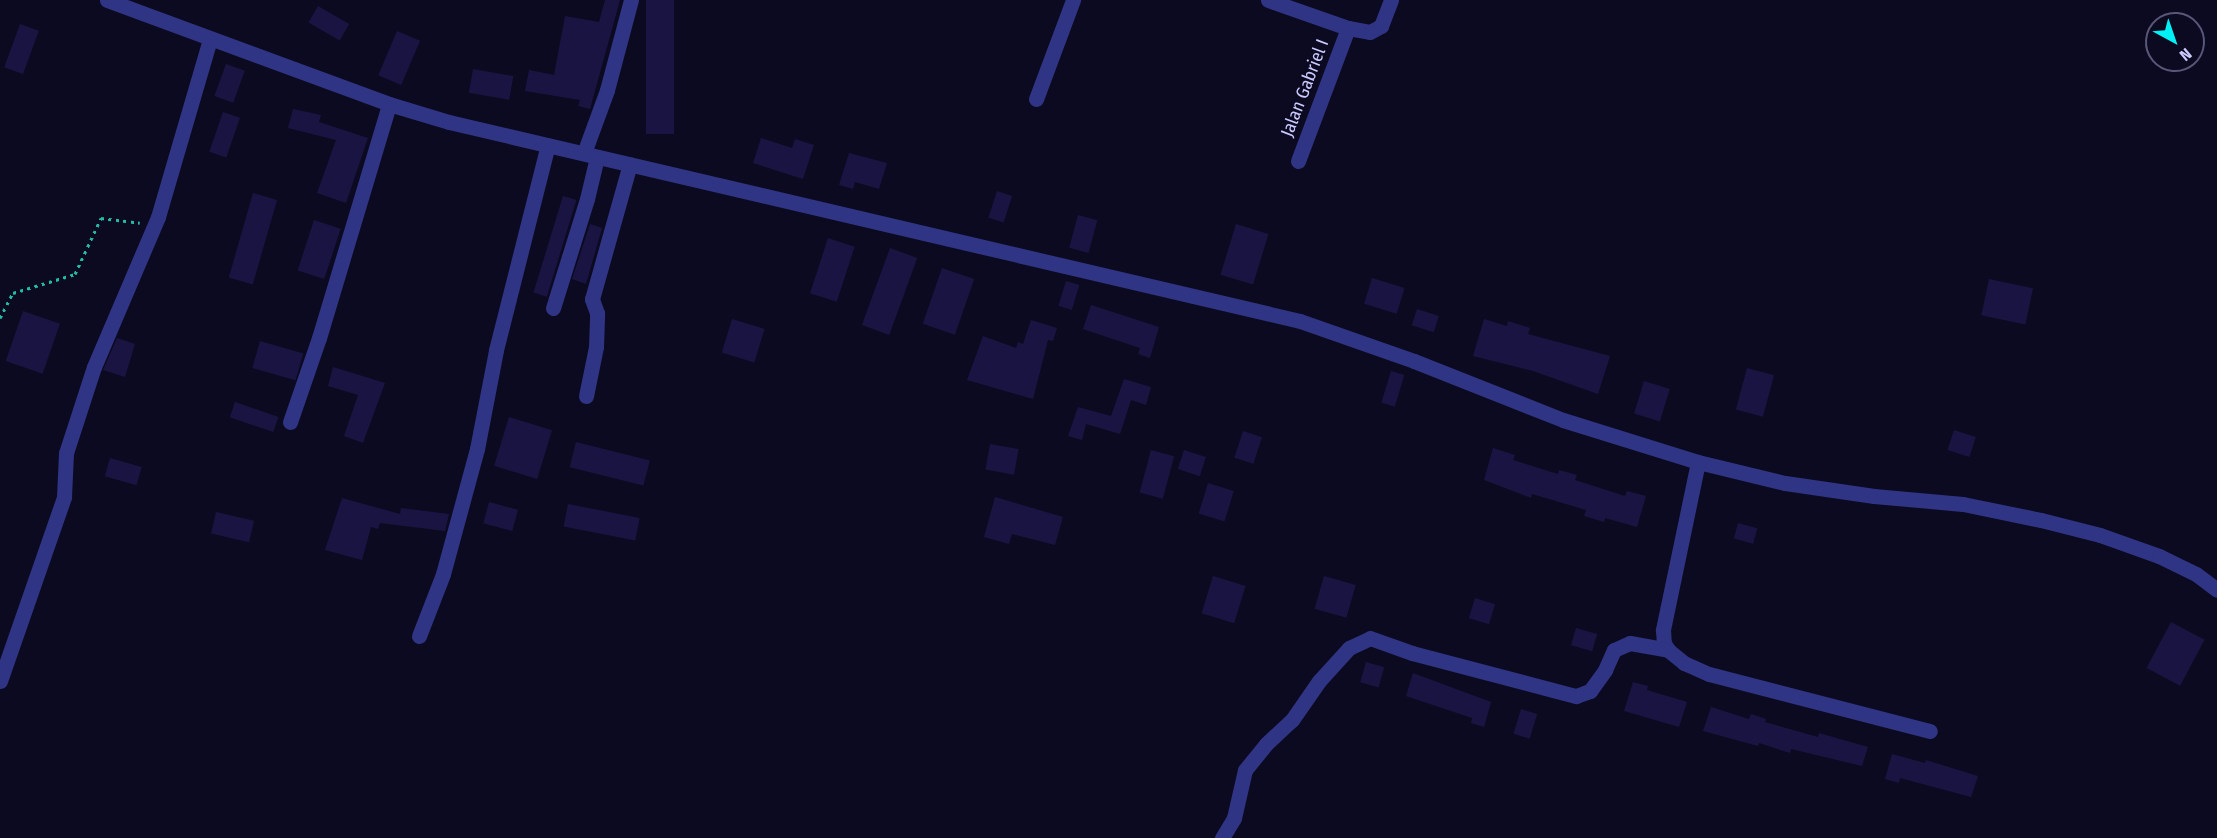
<!DOCTYPE html>
<style>
body{margin:0}
#map{position:relative;width:2217px;height:838px;overflow:hidden;background:#0c0a20;font-family:"Fira Sans Condensed",sans-serif}
div>[style]{position:absolute}
.building>*{inset:0;background:#1a1443;transform-origin:0 0}
.path>*{height:3px;margin-top:-1.5px;transform-origin:0;background:repeating-linear-gradient(90deg,#21bca5 0 3px,transparent 0 7.5px)}
.minor>*{height:15px;margin:-7.5px;padding:0 7.5px;transform-origin:7.5px;border-radius:7.5px;background:#303484}
span{translate:-50% -50%;white-space:nowrap;text-align:center;line-height:1.15;-webkit-text-stroke:4.5px #0c0a20;paint-order:stroke}
.street-label{font-size:18px;color:#cbcaff}
.north{position:absolute;left:2145px;top:12px;width:60px;height:60px;box-sizing:border-box;background:#0c0a20;border:2px solid #585779;border-radius:50%;rotate:140deg;font-size:16px;font-weight:700;line-height:24px;text-align:center;color:#cbcaff}
.north::after{content:'';display:block;margin:auto;width:21px;height:27px;background:#00f1f5;clip-path:polygon(50% 0,100% 100%,50% 72%,0 100%)}
</style>
<div id="map">
<div class="building">
<i style="clip-path:polygon(605px 0,620px 0,590px 109px,578px 106px,580px 100px,525px 91px,529px 70px,554px 75px,565px 16px,599px 22px)"></i>
<i style="left:646px;top:0;width:28px;height:134px"></i>
<i style="left:318px;top:6px;width:36px;height:19px;rotate:30deg"></i>
<i style="left:20px;top:24px;width:20px;height:46px;rotate:20deg"></i>
<i style="left:397px;top:31px;width:25px;height:48px;rotate:23deg"></i>
<i style="left:226px;top:64px;width:20px;height:34px;rotate:20deg"></i>
<i style="left:473px;top:69px;width:41px;height:24px;rotate:10deg"></i>
<i style="clip-path:polygon(293px 109px,321px 115px,319px 122px,368px 138px,346px 203px,317px 193px,336px 140px,288px 128px)"></i>
<i style="left:223px;top:112px;width:18px;height:42px;rotate:19deg"></i>
<i style="clip-path:polygon(761px 138px,792px 148px,795px 139px,814px 145px,803px 179px,753px 163px)"></i>
<i style="clip-path:polygon(849px 153px,887px 163px,879px 189px,855px 182px,853px 189px,839px 185px)"></i>
<i style="left:997px;top:191px;width:16px;height:28px;rotate:18deg"></i>
<i style="left:253px;top:193px;width:25px;height:88px;rotate:16deg"></i>
<i style="left:563px;top:196px;width:14px;height:101px;rotate:17deg"></i>
<i style="left:1078px;top:215px;width:20px;height:34px;rotate:15deg"></i>
<i style="left:314px;top:220px;width:28px;height:53px;rotate:18deg"></i>
<i style="clip-path:polygon(590px 224px,602px 228px,586px 284px,572px 279px)"></i>
<i style="left:1236px;top:224px;width:34px;height:53px;rotate:17deg"></i>
<i style="left:828px;top:238px;width:28px;height:58px;rotate:18deg"></i>
<i style="left:890px;top:248px;width:29px;height:82px;rotate:20deg"></i>
<i style="left:942px;top:268px;width:34px;height:59px;rotate:19deg"></i>
<i style="left:1372px;top:278px;width:34px;height:27px;rotate:17deg"></i>
<i style="left:1989px;top:279px;width:45px;height:37px;rotate:12deg"></i>
<i style="left:1066px;top:281px;width:14px;height:26px;rotate:17deg"></i>
<i style="clip-path:polygon(1091px 305px,1159px 327px,1150px 358px,1138px 354px,1140px 348px,1083px 329px)"></i>
<i style="left:1417px;top:309px;width:23px;height:17px;rotate:18deg"></i>
<i style="left:23px;top:311px;width:39px;height:53px;rotate:19deg"></i>
<i style="left:732px;top:319px;width:34px;height:35px;rotate:17deg"></i>
<i style="clip-path:polygon(1484px 319px,1507px 326px,1508px 321px,1530px 328px,1528px 334px,1610px 356px,1598px 394px,1533px 371px,1473px 356px)"></i>
<i style="clip-path:polygon(1031px 320px,1057px 328px,1053px 341px,1048px 340px,1033px 399px,967px 380px,983px 336px,1016px 348px,1018px 342px,1023px 344px)"></i>
<i style="clip-path:polygon(117px 338px,135px 344px,125px 377px,103px 370px)"></i>
<i style="left:260px;top:341px;width:45px;height:28px;rotate:16deg"></i>
<i style="clip-path:polygon(333px 367px,385px 383px,363px 443px,344px 436px,358px 395px,328px 386px)"></i>
<i style="left:1747px;top:368px;width:28px;height:43px;rotate:15deg"></i>
<i style="left:1391px;top:371px;width:14px;height:33px;rotate:17deg"></i>
<i style="clip-path:polygon(1124px 379px,1151px 387px,1146px 405px,1131px 400px,1120px 434px,1086px 424px,1082px 440px,1068px 436px,1078px 407px,1111px 416px)"></i>
<i style="left:1644px;top:381px;width:27px;height:34px;rotate:17deg"></i>
<i style="left:235px;top:402px;width:46px;height:16px;rotate:19deg"></i>
<i style="left:509px;top:417px;width:45px;height:51px;rotate:17deg"></i>
<i style="left:1954px;top:430px;width:23px;height:21px;rotate:18deg"></i>
<i style="left:1243px;top:431px;width:20px;height:28px;rotate:18deg"></i>
<i style="left:576px;top:442px;width:76px;height:26px;rotate:14deg"></i>
<i style="left:990px;top:444px;width:29px;height:26px;rotate:10deg"></i>
<i style="clip-path:polygon(1493px 448px,1515px 455px,1513px 460px,1558px 474px,1559px 470px,1577px 475px,1575px 480px,1625px 496px,1627px 491px,1646px 496px,1637px 527px,1605px 518px,1604px 522px,1584px 516px,1586px 510px,1532px 494px,1531px 498px,1484px 480px)"></i>
<i style="left:1151px;top:450px;width:24px;height:44px;rotate:15deg"></i>
<i style="left:1184px;top:450px;width:23px;height:20px;rotate:18deg"></i>
<i style="left:110px;top:458px;width:33px;height:19px;rotate:16deg"></i>
<i style="left:1208px;top:483px;width:27px;height:32px;rotate:17deg"></i>
<i style="clip-path:polygon(995px 497px,1063px 517px,1055px 545px,1012px 534px,1009px 544px,984px 537px)"></i>
<i style="clip-path:polygon(342px 498px,400px 514px,401px 508px,449px 514px,445px 531px,380px 523px,378px 529px,371px 527px,362px 560px,325px 550px)"></i>
<i style="left:489px;top:502px;width:30px;height:22px;rotate:15deg"></i>
<i style="left:568px;top:504px;width:73px;height:23px;rotate:11deg"></i>
<i style="left:216px;top:512px;width:39px;height:22px;rotate:13deg"></i>
<i style="left:1738px;top:523px;width:20px;height:16px;rotate:15deg"></i>
<i style="left:1213px;top:576px;width:34px;height:39px;rotate:17deg"></i>
<i style="left:1324px;top:576px;width:33px;height:34px;rotate:16deg"></i>
<i style="left:1475px;top:598px;width:21px;height:21px;rotate:17deg"></i>
<i style="left:2171px;top:622px;width:38px;height:52px;rotate:28deg"></i>
<i style="left:1576px;top:628px;width:22px;height:18px;rotate:16deg"></i>
<i style="left:1366px;top:662px;width:19px;height:21px;rotate:16deg"></i>
<i style="clip-path:polygon(1413px 673px,1491px 702px,1484px 727px,1471px 723px,1472px 718px,1406px 696px)"></i>
<i style="clip-path:polygon(1633px 682px,1648px 686px,1647px 690px,1687px 702px,1679px 727px,1624px 711px)"></i>
<i style="clip-path:polygon(1711px 707px,1749px 719px,1751px 714px,1766px 719px,1765px 722px,1818px 737px,1819px 733px,1868px 747px,1862px 766px,1791px 749px,1790px 753px,1759px 743px,1758px 746px,1703px 731px)"></i>
<i style="left:1521px;top:709px;width:17px;height:26px;rotate:17deg"></i>
<i style="clip-path:polygon(1892px 754px,1925px 763px,1926px 760px,1978px 776px,1971px 797px,1900px 778px,1899px 783px,1885px 779px)"></i>
</div>
<div class="path">
<i style="left:0;top:318px;width:28px;rotate:-63deg"></i>
<i style="left:13px;top:293px;width:65px;rotate:-17deg"></i>
<i style="left:75px;top:274px;width:62px;rotate:-65.1deg"></i>
<i style="left:101px;top:218px;width:39px;rotate:7deg"></i>
</div>
<div class="minor">
<i style="left:107px;top:0;width:301px;rotate:20.2deg"></i>
<i style="left:389px;top:104px;width:63px;rotate:16.7deg"></i>
<i style="left:449px;top:122px;width:874px;rotate:13.16deg"></i>
<i style="left:1300px;top:321px;width:121px;rotate:19.3deg"></i>
<i style="left:1414px;top:361px;width:160px;rotate:21.6deg"></i>
<i style="left:1563px;top:420px;width:141px;rotate:17.3deg"></i>
<i style="left:1698px;top:462px;width:89px;rotate:13.6deg"></i>
<i style="left:1785px;top:483px;width:90px;rotate:8.3deg"></i>
<i style="left:1874px;top:496px;width:89px;rotate:5.1deg"></i>
<i style="left:1963px;top:504px;width:80px;rotate:11.6deg"></i>
<i style="left:2041px;top:520px;width:61px;rotate:14.3deg"></i>
<i style="left:2100px;top:535px;width:63px;rotate:19.6deg"></i>
<i style="left:2159px;top:556px;width:41px;rotate:25.9deg"></i>
<i style="left:2196px;top:574px;width:26px;rotate:37deg"></i>
<i style="left:1268px;top:0;width:85px;rotate:19.3deg"></i>
<i style="left:1348px;top:28px;width:22px;rotate:10deg"></i>
<i style="left:1370px;top:32px;width:13px;rotate:-29deg"></i>
<i style="left:1381px;top:26px;width:28px;rotate:-69deg"></i>
<i style="left:1036px;top:99px;width:106px;rotate:-69.5deg"></i>
<i style="left:584px;top:153px;width:67px;rotate:-69.9deg"></i>
<i style="left:607px;top:90px;width:93px;rotate:-75.1deg"></i>
<i style="left:1298px;top:161px;width:142px;rotate:-69.4deg"></i>
<i style="left:553px;top:308px;width:114px;rotate:-72.7deg"></i>
<i style="left:587px;top:199px;width:43px;rotate:-76.6deg"></i>
<i style="left:586px;top:396px;width:50px;rotate:-78.5deg"></i>
<i style="left:596px;top:347px;width:34px;rotate:-88deg"></i>
<i style="left:597px;top:313px;width:15px;rotate:-110deg"></i>
<i style="left:592px;top:299px;width:140px;rotate:-74.3deg"></i>
<i style="left:290px;top:422px;width:89px;rotate:-71deg"></i>
<i style="left:319px;top:338px;width:244px;rotate:-73.3deg"></i>
<i style="left:1698px;top:462px;width:172px;rotate:101.8deg"></i>
<i style="left:1663px;top:630px;width:13px;rotate:86deg"></i>
<i style="left:1664px;top:643px;width:8px;rotate:60deg"></i>
<i style="left:1668px;top:650px;width:21px;rotate:39deg"></i>
<i style="left:1684px;top:663px;width:27px;rotate:24deg"></i>
<i style="left:1709px;top:674px;width:228px;rotate:14.5deg"></i>
<i style="left:419px;top:636px;width:66px;rotate:-68.8deg"></i>
<i style="left:443px;top:574px;width:130px;rotate:-74.8deg"></i>
<i style="left:477px;top:449px;width:101px;rotate:-79.1deg"></i>
<i style="left:496px;top:350px;width:211px;rotate:-75.8deg"></i>
<i style="left:0;top:681px;width:195px;rotate:-70.8deg"></i>
<i style="left:64px;top:497px;width:44px;rotate:-87.4deg"></i>
<i style="left:66px;top:453px;width:90px;rotate:-72deg"></i>
<i style="left:94px;top:367px;width:163px;rotate:-66.9deg"></i>
<i style="left:158px;top:217px;width:185px;rotate:-73.7deg"></i>
<i style="left:1222px;top:838px;width:23px;rotate:-59deg"></i>
<i style="left:1234px;top:818px;width:49px;rotate:-77.1deg"></i>
<i style="left:1245px;top:770px;width:33px;rotate:-51deg"></i>
<i style="left:1266px;top:744px;width:35px;rotate:-43deg"></i>
<i style="left:1292px;top:720px;width:47px;rotate:-55.3deg"></i>
<i style="left:1319px;top:681px;width:45px;rotate:-47.7deg"></i>
<i style="left:1349px;top:648px;width:23px;rotate:-25deg"></i>
<i style="left:1370px;top:638px;width:45px;rotate:19.7deg"></i>
<i style="left:1412px;top:653px;width:170px;rotate:14.7deg"></i>
<i style="left:1576px;top:696px;width:15px;rotate:-20deg"></i>
<i style="left:1590px;top:691px;width:26px;rotate:-54deg"></i>
<i style="left:1605px;top:670px;width:22px;rotate:-66deg"></i>
<i style="left:1614px;top:650px;width:17px;rotate:-24deg"></i>
<i style="left:1630px;top:643px;width:39px;rotate:10deg"></i>
</div>
<div class="street-label">
<span style="left:1305px;top:88px;rotate:-69deg">Jalan Gabriel I</span>
</div>
<div class="north">N</div>
</div>
